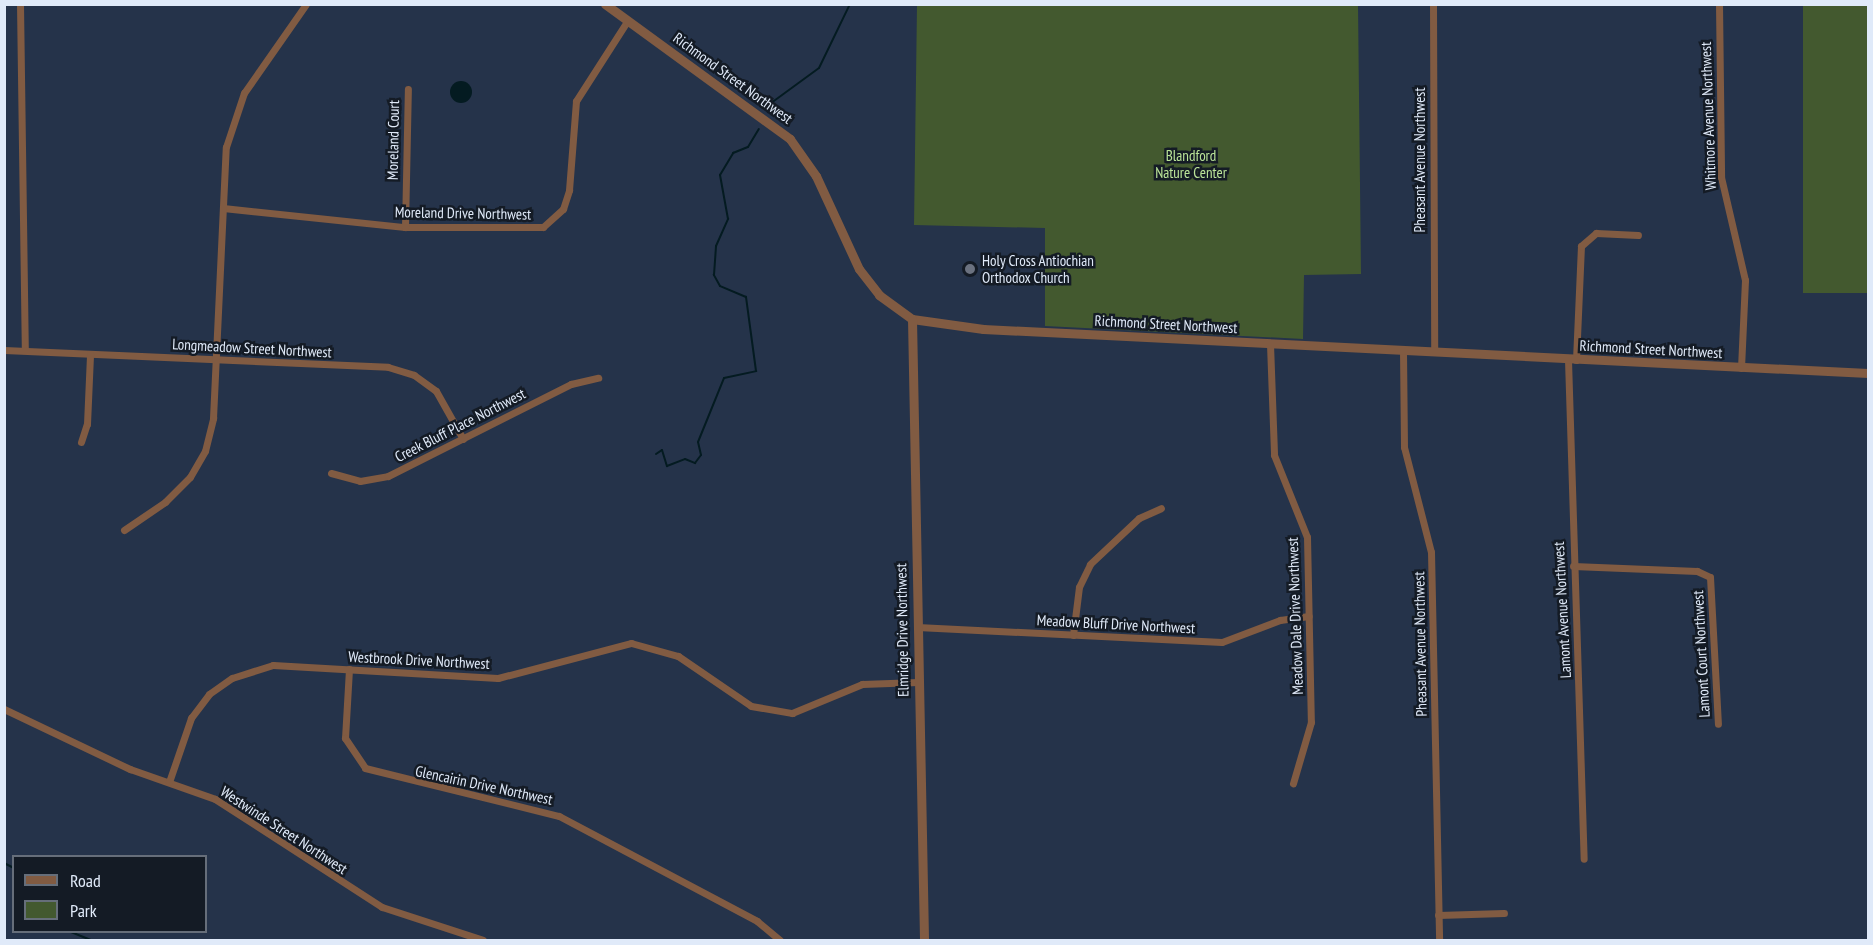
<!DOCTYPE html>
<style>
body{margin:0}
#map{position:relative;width:1873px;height:945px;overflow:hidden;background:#25334a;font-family:"PT Sans Narrow",sans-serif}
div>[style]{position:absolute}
.green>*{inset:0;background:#43592f;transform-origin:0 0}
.water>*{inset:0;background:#041b21}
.round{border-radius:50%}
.stream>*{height:2px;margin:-1px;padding:0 1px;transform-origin:1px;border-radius:1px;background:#041b21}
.minor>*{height:7px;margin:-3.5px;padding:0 3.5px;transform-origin:3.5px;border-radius:3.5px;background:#815b42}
.tertiary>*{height:9px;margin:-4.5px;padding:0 4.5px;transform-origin:4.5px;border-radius:4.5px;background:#815b42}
.dots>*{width:16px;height:16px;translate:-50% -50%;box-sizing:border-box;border:3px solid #141b25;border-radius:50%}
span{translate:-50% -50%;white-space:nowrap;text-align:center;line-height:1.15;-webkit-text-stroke:5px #141b25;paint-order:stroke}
.street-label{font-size:15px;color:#e0eaf9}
.park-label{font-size:15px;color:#bbe498}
.poi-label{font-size:15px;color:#e0eaf9}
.left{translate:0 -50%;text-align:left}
.frame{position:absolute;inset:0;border:6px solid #e0eaf9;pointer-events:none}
.legend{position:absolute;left:12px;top:855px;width:195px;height:78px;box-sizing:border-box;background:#141b25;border:2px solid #666e7a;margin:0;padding:8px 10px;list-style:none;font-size:18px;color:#e0eaf9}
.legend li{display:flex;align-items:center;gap:12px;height:30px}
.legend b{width:30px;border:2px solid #666e7a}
</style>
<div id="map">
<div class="green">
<i style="clip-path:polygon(917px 5px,1358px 5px,1361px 274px,1304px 275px,1303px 339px,1045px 326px,1045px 228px,914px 225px)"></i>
<i style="left:1803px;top:5px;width:65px;height:288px"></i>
</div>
<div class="water">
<i class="round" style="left:450px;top:81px;width:22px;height:22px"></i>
</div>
<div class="stream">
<i style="left:767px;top:106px;width:64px;rotate:-36.2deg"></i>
<i style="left:819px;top:68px;width:71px;rotate:-64.2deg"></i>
<i style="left:656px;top:454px;width:7px;rotate:-34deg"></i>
<i style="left:662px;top:450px;width:17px;rotate:73deg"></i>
<i style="left:667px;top:466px;width:19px;rotate:-21deg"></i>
<i style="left:685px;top:459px;width:11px;rotate:22deg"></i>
<i style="left:695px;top:463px;width:10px;rotate:-53deg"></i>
<i style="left:701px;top:455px;width:13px;rotate:-103deg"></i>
<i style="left:698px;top:442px;width:69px;rotate:-67.9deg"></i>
<i style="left:724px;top:378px;width:33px;rotate:-12deg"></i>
<i style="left:756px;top:371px;width:75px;rotate:-97.7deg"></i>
<i style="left:746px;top:297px;width:28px;rotate:-157deg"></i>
<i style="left:720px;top:286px;width:13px;rotate:-119deg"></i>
<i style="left:714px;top:275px;width:29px;rotate:-86deg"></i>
<i style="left:716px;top:246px;width:30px;rotate:-66deg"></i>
<i style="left:728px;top:219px;width:45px;rotate:-100.3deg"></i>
<i style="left:720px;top:175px;width:26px;rotate:-59deg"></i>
<i style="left:733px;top:153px;width:16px;rotate:-22deg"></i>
<i style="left:748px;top:147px;width:21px;rotate:-59deg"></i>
<i style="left:4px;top:863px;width:11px;rotate:27deg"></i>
<i style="left:71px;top:932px;width:22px;rotate:22deg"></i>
</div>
<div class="minor">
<i style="left:20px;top:4px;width:346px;rotate:89.2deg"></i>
<i style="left:1433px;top:4px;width:347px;rotate:89.8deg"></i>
<i style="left:1719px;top:4px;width:173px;rotate:89.3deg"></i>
<i style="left:1721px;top:177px;width:106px;rotate:76.9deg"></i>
<i style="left:1745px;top:280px;width:88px;rotate:92.6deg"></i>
<i style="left:223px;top:208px;width:183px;rotate:6deg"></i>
<i style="left:405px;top:227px;width:138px"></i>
<i style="left:543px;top:227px;width:27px;rotate:-42deg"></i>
<i style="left:563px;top:209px;width:20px;rotate:-72deg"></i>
<i style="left:569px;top:190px;width:89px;rotate:-85.5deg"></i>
<i style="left:576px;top:101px;width:96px;rotate:-57.3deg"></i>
<i style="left:405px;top:227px;width:138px;rotate:-88.8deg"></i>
<i style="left:1270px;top:344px;width:111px;rotate:87.9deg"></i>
<i style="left:1274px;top:455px;width:88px;rotate:68.1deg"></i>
<i style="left:1307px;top:537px;width:185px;rotate:88.8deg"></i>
<i style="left:1311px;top:722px;width:64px;rotate:106.4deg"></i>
<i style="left:4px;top:350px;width:384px;rotate:2.5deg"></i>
<i style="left:388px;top:367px;width:27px;rotate:17deg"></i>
<i style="left:414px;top:375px;width:27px;rotate:36deg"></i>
<i style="left:436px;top:391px;width:55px;rotate:60.6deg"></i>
<i style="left:1403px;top:351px;width:96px;rotate:89.4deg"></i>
<i style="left:1404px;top:447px;width:108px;rotate:75.6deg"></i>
<i style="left:1431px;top:552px;width:388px;rotate:88.8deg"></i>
<i style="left:1568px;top:360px;width:499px;rotate:88.2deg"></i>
<i style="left:1576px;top:360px;width:114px;rotate:-87.5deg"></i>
<i style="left:1581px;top:246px;width:20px;rotate:-41deg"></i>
<i style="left:1596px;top:233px;width:42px;rotate:2.7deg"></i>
<i style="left:81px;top:442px;width:19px;rotate:-72deg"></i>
<i style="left:87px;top:424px;width:70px;rotate:-87.5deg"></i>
<i style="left:331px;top:473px;width:30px;rotate:15deg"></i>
<i style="left:360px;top:481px;width:28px;rotate:-10deg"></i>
<i style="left:388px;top:476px;width:205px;rotate:-26.7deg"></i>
<i style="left:571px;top:384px;width:28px;rotate:-13deg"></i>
<i style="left:124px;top:530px;width:50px;rotate:-34.3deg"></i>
<i style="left:165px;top:502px;width:35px;rotate:-45deg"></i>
<i style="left:190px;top:477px;width:30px;rotate:-60deg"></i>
<i style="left:205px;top:451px;width:34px;rotate:-76deg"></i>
<i style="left:213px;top:418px;width:271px;rotate:-87.3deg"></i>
<i style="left:226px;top:147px;width:57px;rotate:-71.6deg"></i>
<i style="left:244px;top:93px;width:108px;rotate:-55.1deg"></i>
<i style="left:1573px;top:566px;width:124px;rotate:2.3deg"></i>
<i style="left:1697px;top:571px;width:14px;rotate:25deg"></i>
<i style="left:1710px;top:577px;width:147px;rotate:86.9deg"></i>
<i style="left:917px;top:627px;width:305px;rotate:2.8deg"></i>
<i style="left:1222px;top:642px;width:62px;rotate:-20.8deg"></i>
<i style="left:1280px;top:620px;width:29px;rotate:-8deg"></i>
<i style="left:1073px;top:635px;width:48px;rotate:-82.9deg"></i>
<i style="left:1079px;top:587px;width:25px;rotate:-64deg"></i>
<i style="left:1090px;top:564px;width:67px;rotate:-43.2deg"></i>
<i style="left:1139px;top:518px;width:24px;rotate:-24deg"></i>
<i style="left:349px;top:669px;width:69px;rotate:93.3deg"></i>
<i style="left:345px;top:738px;width:36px;rotate:56deg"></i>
<i style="left:365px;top:768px;width:200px;rotate:13.9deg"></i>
<i style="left:559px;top:816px;width:224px;rotate:27.9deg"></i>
<i style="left:757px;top:921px;width:30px;rotate:40deg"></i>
<i style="left:4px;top:709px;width:140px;rotate:25.5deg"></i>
<i style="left:130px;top:769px;width:90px;rotate:19.4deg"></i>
<i style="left:215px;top:799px;width:199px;rotate:32.9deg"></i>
<i style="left:382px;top:907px;width:106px;rotate:18.1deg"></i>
<i style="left:169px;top:782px;width:68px;rotate:-71deg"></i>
<i style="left:191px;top:718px;width:30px;rotate:-53deg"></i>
<i style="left:209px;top:694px;width:28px;rotate:-35deg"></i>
<i style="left:232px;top:678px;width:43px;rotate:-17.6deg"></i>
<i style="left:273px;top:665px;width:225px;rotate:3.3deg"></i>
<i style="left:498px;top:678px;width:138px;rotate:-14.7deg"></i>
<i style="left:631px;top:643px;width:49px;rotate:15.5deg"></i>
<i style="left:678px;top:656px;width:88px;rotate:34.4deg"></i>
<i style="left:751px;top:706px;width:42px;rotate:9.7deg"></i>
<i style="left:792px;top:713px;width:76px;rotate:-22.5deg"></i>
<i style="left:862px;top:684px;width:56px;rotate:-2deg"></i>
<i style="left:1438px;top:915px;width:66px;rotate:-1.7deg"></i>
</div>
<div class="tertiary">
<i style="left:605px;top:4px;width:229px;rotate:36.1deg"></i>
<i style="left:790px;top:139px;width:45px;rotate:54.9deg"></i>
<i style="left:816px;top:176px;width:102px;rotate:65.2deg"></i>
<i style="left:859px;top:269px;width:33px;rotate:52deg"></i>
<i style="left:879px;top:295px;width:41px;rotate:36deg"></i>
<i style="left:912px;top:319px;width:72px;rotate:8deg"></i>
<i style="left:983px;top:329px;width:886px;rotate:2.85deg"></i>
<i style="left:912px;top:319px;width:621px;rotate:88.89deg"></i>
</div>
<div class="dots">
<i style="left:970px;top:269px;background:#6b7280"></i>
</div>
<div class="street-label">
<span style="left:733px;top:78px;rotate:36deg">Richmond Street Northwest</span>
<span style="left:1708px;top:116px;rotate:-92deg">Whitmore Avenue Northwest</span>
<span style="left:393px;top:140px;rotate:-89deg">Moreland Court</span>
<span style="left:1420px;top:160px;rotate:-90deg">Pheasant Avenue Northwest</span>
<span style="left:463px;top:213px;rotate:1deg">Moreland Drive Northwest</span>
<span style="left:1166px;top:324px;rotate:3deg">Richmond Street Northwest</span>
<span style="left:252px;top:348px;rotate:3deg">Longmeadow Street Northwest</span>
<span style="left:1651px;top:349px;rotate:3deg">Richmond Street Northwest</span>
<span style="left:460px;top:425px;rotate:-27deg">Creek Bluff Place Northwest</span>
<span style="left:1562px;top:610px;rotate:-93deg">Lamont Avenue Northwest</span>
<span style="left:1295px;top:616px;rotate:-92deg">Meadow Dale Drive Northwest</span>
<span style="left:1116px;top:624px;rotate:3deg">Meadow Bluff Drive Northwest</span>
<span style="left:902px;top:630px;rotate:-91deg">Elmridge Drive Northwest</span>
<span style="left:1420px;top:644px;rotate:-91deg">Pheasant Avenue Northwest</span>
<span style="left:1701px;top:654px;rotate:-93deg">Lamont Court Northwest</span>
<span style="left:419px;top:660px;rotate:3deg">Westbrook Drive Northwest</span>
<span style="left:484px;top:785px;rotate:12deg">Glencairin Drive Northwest</span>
<span style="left:284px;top:830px;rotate:33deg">Westwinde Street Northwest</span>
</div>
<div class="park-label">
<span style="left:1191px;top:164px">Blandford<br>Nature Center</span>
</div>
<div class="poi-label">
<span class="left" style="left:982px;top:269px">Holy Cross Antiochian<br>Orthodox Church</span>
</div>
<div class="frame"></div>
<ul class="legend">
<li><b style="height:8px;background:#815b42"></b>Road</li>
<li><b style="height:16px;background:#43592f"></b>Park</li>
</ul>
</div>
